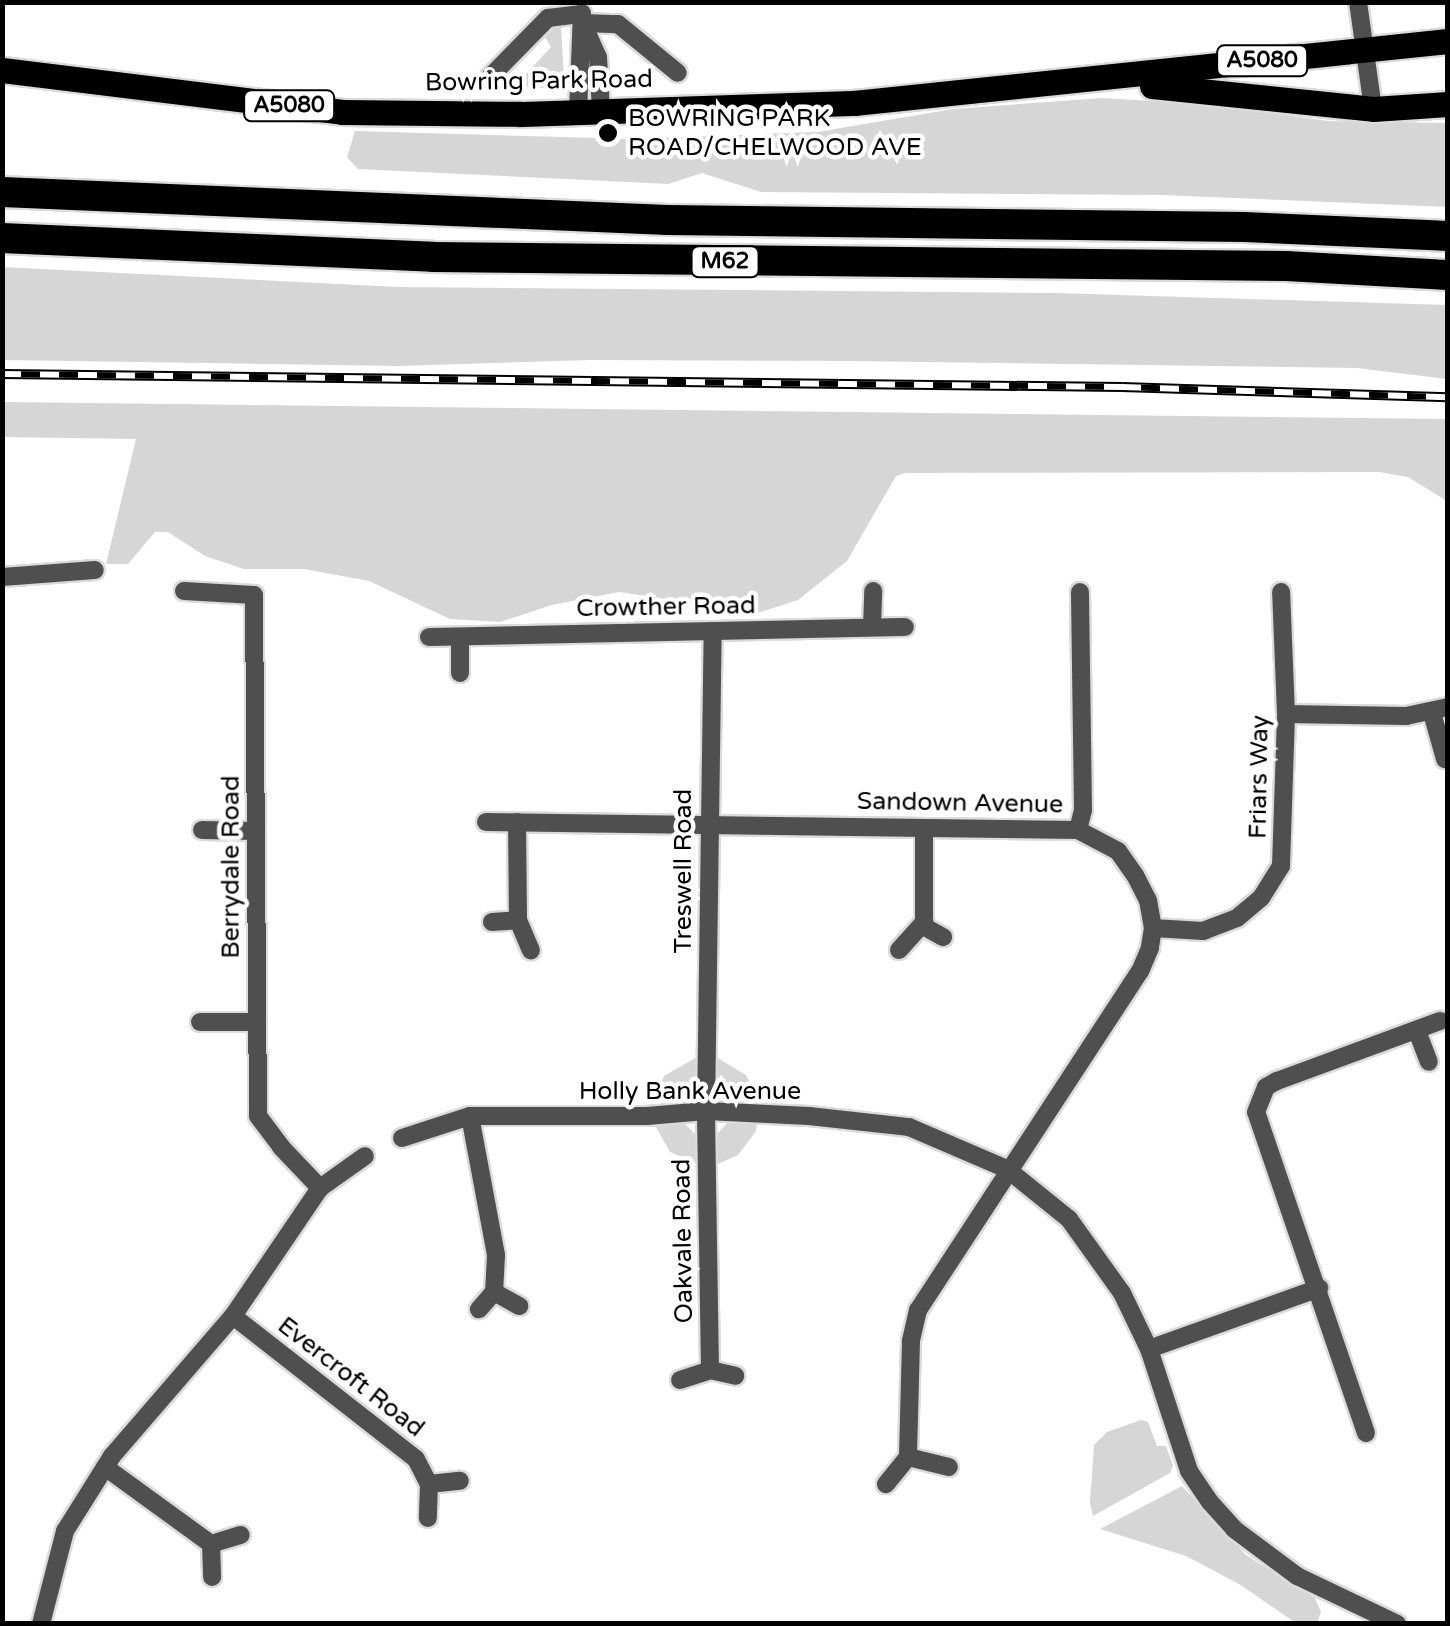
<!DOCTYPE html>
<style>
body{margin:0}
#map{position:relative;width:1450px;height:1626px;overflow:hidden;background:#fff;font-family:"Varela Round",sans-serif}
div>[style]{position:absolute}
.green>*{inset:0;background:#d6d6d6}
.roads{filter:drop-shadow(2px 0 #dbdbdb) drop-shadow(-2px 0 #dbdbdb) drop-shadow(0 2px #dbdbdb) drop-shadow(0 -2px #dbdbdb)}
.minor>*{height:18px;margin:-9px;padding:0 9px;transform-origin:9px;border-radius:9px;background:#4f4f4f}
.primary>*{height:25px;margin:-12.5px;padding:0 12.5px;transform-origin:12.5px;border-radius:12.5px;background:#000}
.motorway>*{height:30px;margin:-15px;padding:0 15px;transform-origin:15px;border-radius:15px;background:#000}
.rail>*{height:10px;margin-top:-5px;transform-origin:0;background:repeating-linear-gradient(90deg,#fff 0 19px,#000 0 38px);box-sizing:border-box;border-block:2px solid #000}
.dots>*{width:28px;height:28px;translate:-50% -50%;box-sizing:border-box;border:5px solid #fff;border-radius:50%}
span{translate:-50% -50%;white-space:nowrap;text-align:center;line-height:1.15;-webkit-text-stroke:9px #fff;paint-order:stroke}
.shield-label span{padding:2px 8px;background:#fff;border:2px solid;border-radius:8px;-webkit-text-stroke-width:0}
.shield-label{font-size:22px;color:#000;font-weight:700}
.street-label{font-size:25px;color:#000}
.poi-label{font-size:25px;color:#000}
.left{translate:0 -50%;text-align:left}
.frame{position:absolute;inset:0;border:5px solid #000;pointer-events:none}
</style>
<div id="map">
<div class="green">
<i style="clip-path:polygon(552px 26px,561px 26px,564px 78px,554px 88px,514px 87px,551px 47px,544px 35px)"></i>
<i style="clip-path:polygon(1102px 98px,1203px 104px,1329px 121px,1447px 123px,1448px 207px,1162px 195px,761px 192px,702px 173px,668px 184px,358px 169px,347px 157px,355px 131px,633px 139px,817px 132px,953px 109px)"></i>
<i style="clip-path:polygon(2px 267px,398px 287px,1056px 293px,1447px 305px,1447px 379px,1357px 368px,851px 361px,591px 360px,399px 366px,3px 360px)"></i>
<i style="clip-path:polygon(3px 402px,1447px 419px,1447px 501px,1408px 477px,1379px 472px,905px 473px,896px 476px,847px 561px,798px 600px,757px 613px,715px 613px,677px 601px,619px 592px,552px 605px,500px 622px,450px 619px,369px 581px,304px 569px,244px 569px,205px 556px,168px 532px,155px 532px,128px 564px,106px 564px,136px 439px,3px 437px)"></i>
<i style="clip-path:polygon(697px 1057px,698px 1083px,691px 1096px,653px 1100px,664px 1076px)"></i>
<i style="clip-path:polygon(716px 1057px,746px 1075px,759px 1101px,721px 1095px,716px 1086px)"></i>
<i style="clip-path:polygon(730px 1120px,757px 1122px,756px 1131px,738px 1155px,716px 1165px,715px 1136px)"></i>
<i style="clip-path:polygon(682px 1121px,697px 1136px,696px 1163px,670px 1152px,653px 1122px)"></i>
<i style="clip-path:polygon(1141px 1420px,1148px 1422px,1157px 1446px,1166px 1446px,1173px 1465px,1170px 1473px,1093px 1516px,1090px 1503px,1094px 1445px,1107px 1432px)"></i>
<i style="clip-path:polygon(1182px 1486px,1246px 1555px,1315px 1598px,1321px 1612px,1317px 1623px,1296px 1623px,1239px 1584px,1186px 1556px,1100px 1529px)"></i>
</div>
<div class="roads">
<div class="minor">
<i style="left:1358px;top:2px;width:108px;rotate:82deg"></i>
<i style="left:583px;top:23px;width:35px;rotate:2deg"></i>
<i style="left:618px;top:24px;width:77px;rotate:39.2deg"></i>
<i style="left:584px;top:26px;width:34px;rotate:66deg"></i>
<i style="left:598px;top:57px;width:54px;rotate:86.8deg"></i>
<i style="left:490px;top:77px;width:83px;rotate:-45.5deg"></i>
<i style="left:548px;top:18px;width:34px;rotate:-7deg"></i>
<i style="left:578px;top:112px;width:99px;rotate:-87.7deg"></i>
<i style="left:2px;top:577px;width:93px;rotate:-4.3deg"></i>
<i style="left:184px;top:591px;width:70px;rotate:3.3deg"></i>
<i style="left:254px;top:595px;width:521px;rotate:89.56deg"></i>
<i style="left:258px;top:1116px;width:39px;rotate:53deg"></i>
<i style="left:281px;top:1147px;width:57px;rotate:46.4deg"></i>
<i style="left:872px;top:627px;width:36px;rotate:-88deg"></i>
<i style="left:429px;top:637px;width:476px;rotate:-1.2deg"></i>
<i style="left:460px;top:637px;width:36px;rotate:90deg"></i>
<i style="left:1432px;top:713px;width:48px;rotate:74.2deg"></i>
<i style="left:1286px;top:714px;width:120px;rotate:1deg"></i>
<i style="left:1406px;top:716px;width:43px;rotate:-12.1deg"></i>
<i style="left:486px;top:822px;width:592px;rotate:0.77deg"></i>
<i style="left:1078px;top:830px;width:45px;rotate:27.7deg"></i>
<i style="left:1118px;top:851px;width:29px;rotate:55deg"></i>
<i style="left:1135px;top:875px;width:28px;rotate:63deg"></i>
<i style="left:1148px;top:900px;width:28px;rotate:80deg"></i>
<i style="left:1153px;top:928px;width:20px;rotate:99deg"></i>
<i style="left:1150px;top:948px;width:25px;rotate:113deg"></i>
<i style="left:1140px;top:971px;width:405px;rotate:123.2deg"></i>
<i style="left:918px;top:1310px;width:32px;rotate:103deg"></i>
<i style="left:911px;top:1341px;width:116px;rotate:91.5deg"></i>
<i style="left:908px;top:1457px;width:35px;rotate:129deg"></i>
<i style="left:517px;top:822px;width:98px;rotate:89.4deg"></i>
<i style="left:518px;top:920px;width:33px;rotate:67deg"></i>
<i style="left:202px;top:830px;width:54px;rotate:1.1deg"></i>
<i style="left:1078px;top:830px;width:21px;rotate:-76deg"></i>
<i style="left:1083px;top:810px;width:218px;rotate:-90.8deg"></i>
<i style="left:492px;top:922px;width:26px;rotate:-4deg"></i>
<i style="left:923px;top:926px;width:23px;rotate:29deg"></i>
<i style="left:1153px;top:928px;width:50px;rotate:3.4deg"></i>
<i style="left:1203px;top:931px;width:36px;rotate:-21deg"></i>
<i style="left:1237px;top:918px;width:31px;rotate:-40deg"></i>
<i style="left:1261px;top:898px;width:38px;rotate:-58deg"></i>
<i style="left:1281px;top:866px;width:152px;rotate:-88.1deg"></i>
<i style="left:1286px;top:714px;width:122px;rotate:-92.3deg"></i>
<i style="left:899px;top:950px;width:38px;rotate:-48deg"></i>
<i style="left:924px;top:922px;width:94px;rotate:-90deg"></i>
<i style="left:200px;top:1022px;width:57px"></i>
<i style="left:1417px;top:1031px;width:33px;rotate:69deg"></i>
<i style="left:470px;top:1116px;width:141px;rotate:79.4deg"></i>
<i style="left:496px;top:1255px;width:37px;rotate:93deg"></i>
<i style="left:494px;top:1292px;width:23px;rotate:131deg"></i>
<i style="left:402px;top:1138px;width:71px;rotate:-17.9deg"></i>
<i style="left:470px;top:1116px;width:177px"></i>
<i style="left:647px;top:1116px;width:59px;rotate:-4.8deg"></i>
<i style="left:706px;top:1111px;width:103px;rotate:2.8deg"></i>
<i style="left:809px;top:1116px;width:101px;rotate:6.3deg"></i>
<i style="left:909px;top:1127px;width:107px;rotate:23.2deg"></i>
<i style="left:1007px;top:1169px;width:80px;rotate:38.9deg"></i>
<i style="left:1069px;top:1219px;width:91px;rotate:54.4deg"></i>
<i style="left:1122px;top:1293px;width:62px;rotate:64.3deg"></i>
<i style="left:1149px;top:1349px;width:128px;rotate:71.8deg"></i>
<i style="left:1189px;top:1471px;width:37px;rotate:56deg"></i>
<i style="left:1210px;top:1502px;width:36px;rotate:48deg"></i>
<i style="left:1234px;top:1529px;width:79px;rotate:36.7deg"></i>
<i style="left:1297px;top:1576px;width:111px;rotate:25.6deg"></i>
<i style="left:494px;top:1292px;width:29px;rotate:29deg"></i>
<i style="left:233px;top:1316px;width:232px;rotate:38deg"></i>
<i style="left:416px;top:1459px;width:28px;rotate:63deg"></i>
<i style="left:429px;top:1484px;width:34px;rotate:92deg"></i>
<i style="left:1149px;top:1349px;width:181px;rotate:-19.7deg"></i>
<i style="left:710px;top:1370px;width:259px;rotate:-90.9deg"></i>
<i style="left:706px;top:1111px;width:480px;rotate:-89.2deg"></i>
<i style="left:680px;top:1380px;width:32px;rotate:-18deg"></i>
<i style="left:710px;top:1370px;width:26px;rotate:13deg"></i>
<i style="left:1366px;top:1433px;width:339px;rotate:-108.9deg"></i>
<i style="left:1256px;top:1112px;width:27px;rotate:-68deg"></i>
<i style="left:1266px;top:1087px;width:13px;rotate:-29deg"></i>
<i style="left:1277px;top:1081px;width:174px;rotate:-20.2deg"></i>
<i style="left:908px;top:1457px;width:42px;rotate:13.7deg"></i>
<i style="left:105px;top:1467px;width:131px;rotate:36deg"></i>
<i style="left:211px;top:1544px;width:33px;rotate:88deg"></i>
<i style="left:429px;top:1484px;width:31px;rotate:-6deg"></i>
<i style="left:211px;top:1544px;width:31px;rotate:-17deg"></i>
<i style="left:41px;top:1624px;width:96px;rotate:-75.5deg"></i>
<i style="left:65px;top:1531px;width:89px;rotate:-57.9deg"></i>
<i style="left:112px;top:1456px;width:185px;rotate:-49.2deg"></i>
<i style="left:233px;top:1316px;width:155px;rotate:-55.8deg"></i>
<i style="left:320px;top:1188px;width:55px;rotate:-35.4deg"></i>
</div>
<div class="primary">
<i style="left:2px;top:70px;width:343px;rotate:7deg"></i>
<i style="left:342px;top:112px;width:178px;rotate:0.6deg"></i>
<i style="left:520px;top:114px;width:334px;rotate:-1.9deg"></i>
<i style="left:854px;top:103px;width:597px;rotate:-5.96deg"></i>
<i style="left:1152px;top:86px;width:222px;rotate:5.9deg"></i>
<i style="left:1373px;top:109px;width:75px;rotate:-3.8deg"></i>
</div>
<div class="motorway">
<i style="left:2px;top:192px;width:666px;rotate:2.41deg"></i>
<i style="left:667px;top:220px;width:577px;rotate:0.7deg"></i>
<i style="left:1244px;top:227px;width:204px;rotate:2.5deg"></i>
<i style="left:2px;top:238px;width:431px;rotate:2.5deg"></i>
<i style="left:433px;top:257px;width:853px;rotate:0.6deg"></i>
<i style="left:1286px;top:266px;width:162px;rotate:3.2deg"></i>
</div>
</div>
<div class="rail">
<i style="left:2px;top:374px;width:1120px;rotate:0.67deg"></i>
<i style="left:1122px;top:387px;width:326px;rotate:1.8deg"></i>
</div>
<div class="dots">
<i style="left:608px;top:133px;background:#000"></i>
</div>
<div class="shield-label">
<span style="left:1262px;top:61px">A5080</span>
<span style="left:289px;top:106px">A5080</span>
<span style="left:725px;top:262px">M62</span>
</div>
<div class="street-label">
<span style="left:539px;top:81px;rotate:-1deg">Bowring Park Road</span>
<span style="left:666px;top:607px;rotate:-1deg">Crowther Road</span>
<span style="left:1259px;top:777px;rotate:-89deg">Friars Way</span>
<span style="left:960px;top:803px;rotate:1deg">Sandown Avenue</span>
<span style="left:231px;top:867px;rotate:-90deg">Berrydale Road</span>
<span style="left:683px;top:871px;rotate:-90deg">Treswell Road</span>
<span style="left:690px;top:1091px">Holly Bank Avenue</span>
<span style="left:683px;top:1241px;rotate:-91deg">Oakvale Road</span>
<span style="left:351px;top:1377px;rotate:38deg">Evercroft Road</span>
</div>
<div class="poi-label">
<span class="left" style="left:628px;top:133px">BOWRING PARK<br>ROAD/CHELWOOD AVE</span>
</div>
<div class="frame"></div>
</div>
